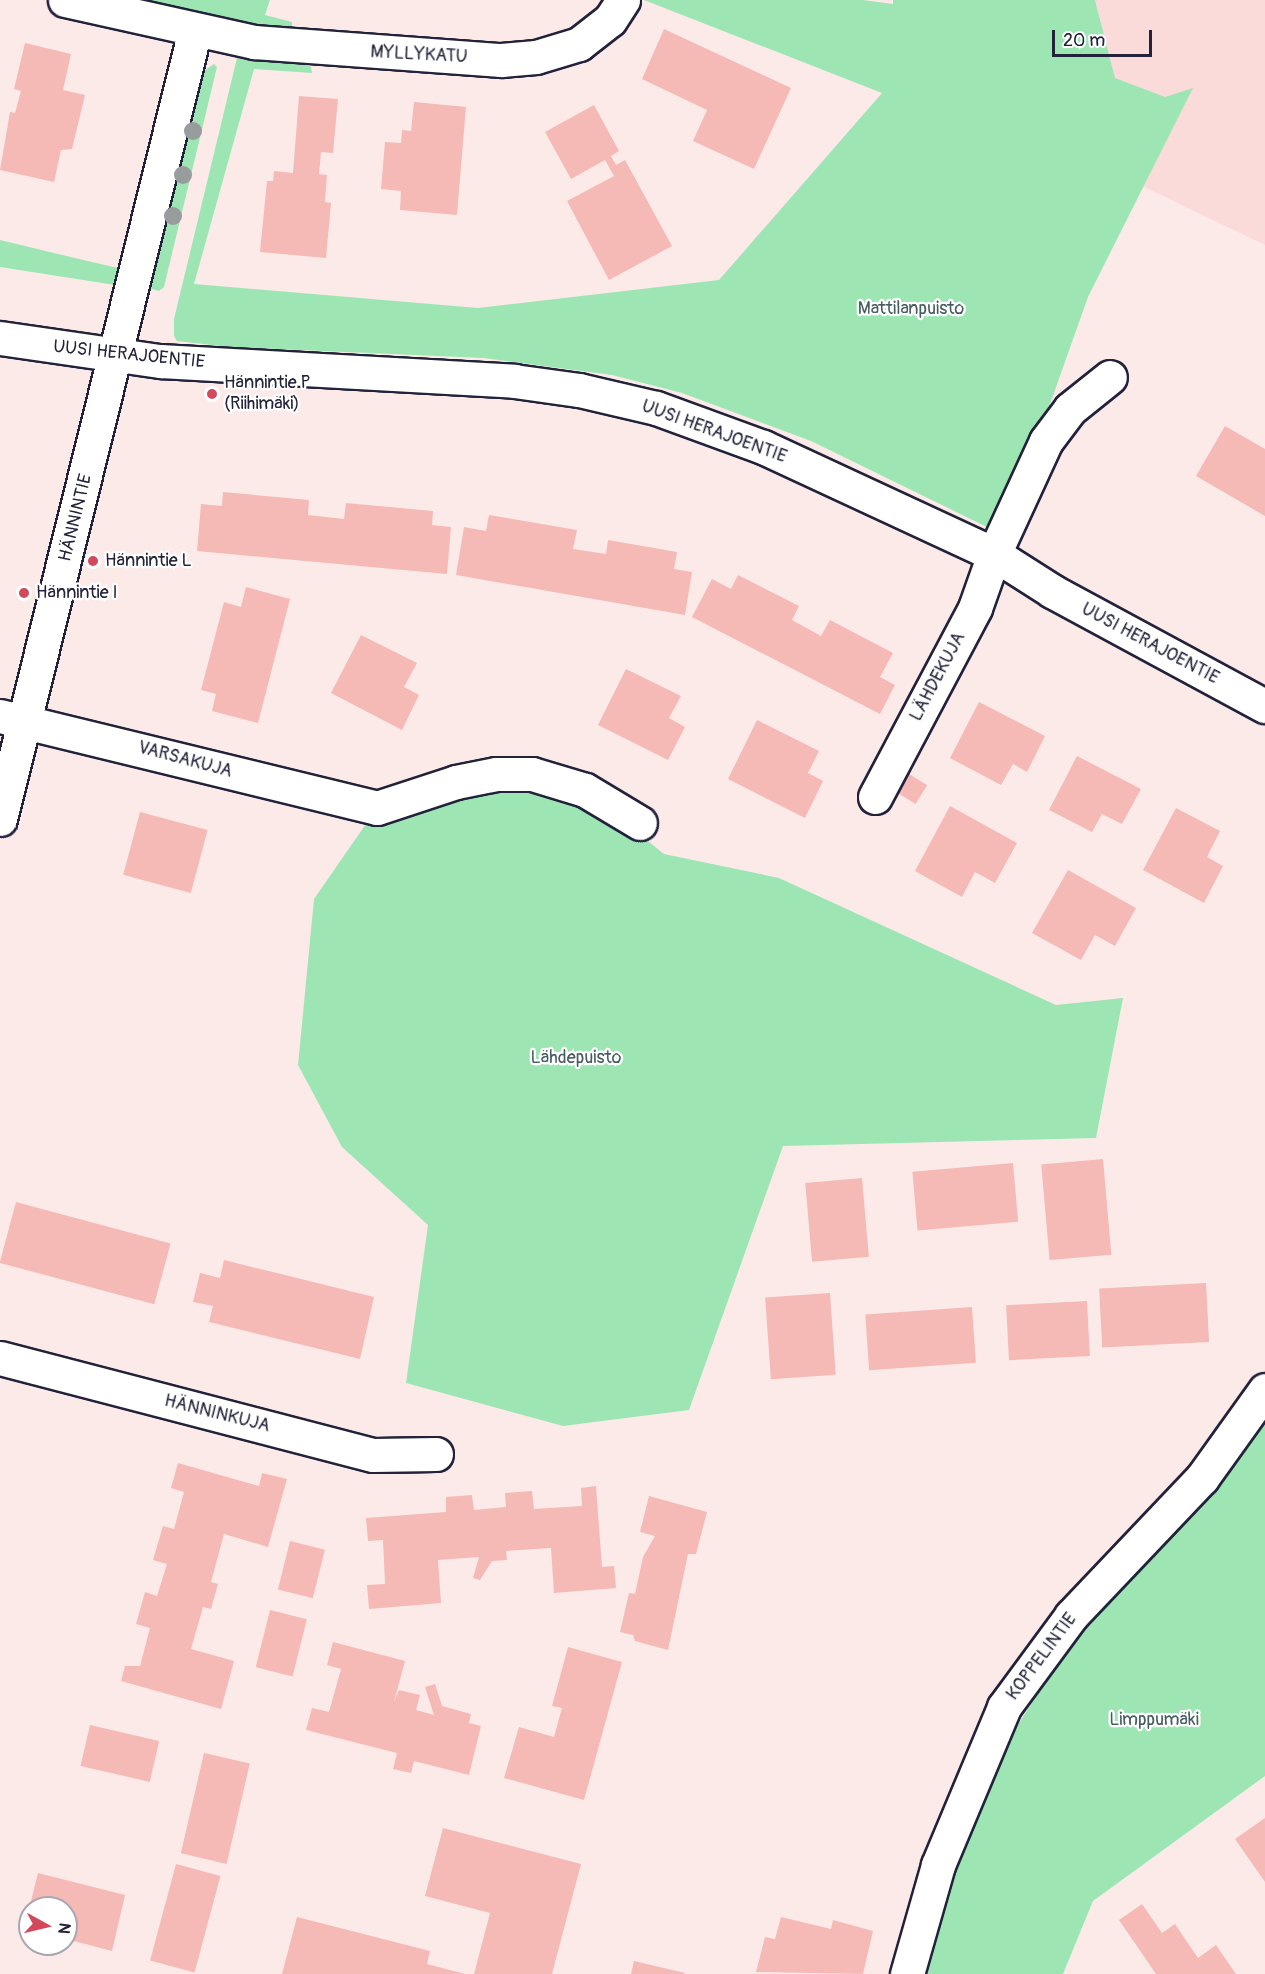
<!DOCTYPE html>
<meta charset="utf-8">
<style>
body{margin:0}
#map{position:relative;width:1265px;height:1974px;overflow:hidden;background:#fceae9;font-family:Pangolin,sans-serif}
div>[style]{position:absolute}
.built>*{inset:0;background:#fadbda}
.green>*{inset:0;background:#9de6b4}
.building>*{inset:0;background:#f5b9b6;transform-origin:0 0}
.roads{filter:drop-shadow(2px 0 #22223b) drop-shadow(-2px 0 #22223b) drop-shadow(0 2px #22223b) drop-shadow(0 -2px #22223b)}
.minor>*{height:33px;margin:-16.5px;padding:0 16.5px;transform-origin:16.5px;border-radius:16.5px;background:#fff}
.trees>*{width:18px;height:18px;margin:-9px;border-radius:50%;background:#989c9d}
.dots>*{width:16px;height:16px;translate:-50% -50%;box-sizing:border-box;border:3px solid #fff;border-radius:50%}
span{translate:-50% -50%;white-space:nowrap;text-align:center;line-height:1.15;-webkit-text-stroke:4.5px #fff;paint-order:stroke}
.street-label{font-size:18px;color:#22223b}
.park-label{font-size:18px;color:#475d5f}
.poi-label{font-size:18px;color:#22223b}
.left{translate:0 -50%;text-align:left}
.north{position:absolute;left:18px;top:1896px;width:60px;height:60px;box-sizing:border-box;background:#fff;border:2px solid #a7a7b1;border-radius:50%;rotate:98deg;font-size:16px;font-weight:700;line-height:24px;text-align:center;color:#22223b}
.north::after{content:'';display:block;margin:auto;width:21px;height:27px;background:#d1495b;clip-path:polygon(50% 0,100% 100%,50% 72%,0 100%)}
.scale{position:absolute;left:1052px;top:30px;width:100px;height:27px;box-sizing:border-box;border:3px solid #22223b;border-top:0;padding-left:8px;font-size:18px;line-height:21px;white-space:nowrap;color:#22223b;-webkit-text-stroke:4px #fff;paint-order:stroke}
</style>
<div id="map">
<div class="built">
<i style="clip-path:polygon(1095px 0,1265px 0,1265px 245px,1142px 186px)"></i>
</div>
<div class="green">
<i style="clip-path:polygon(120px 0,270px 0,265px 15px,292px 22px,292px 33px)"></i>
<i style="clip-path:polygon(644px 0,863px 0,893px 4px,893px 0,1095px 0,1115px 78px,1165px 97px,1193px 88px,1088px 297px,1038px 438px,991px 529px,811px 441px,682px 393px,612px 375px,483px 358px,229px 347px,177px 341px,174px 336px,174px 319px,237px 58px,303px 63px,311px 67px,312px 73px,254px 69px,194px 284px,478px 308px,719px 280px,882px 93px)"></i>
<i style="clip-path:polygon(214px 64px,217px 67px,164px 287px,159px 291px,148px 288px,192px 100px,202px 72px)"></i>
<i style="clip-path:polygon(0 240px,75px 258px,122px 269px,115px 285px,0 267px)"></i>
<i style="clip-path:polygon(456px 782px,585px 790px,664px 854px,779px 878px,1056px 1005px,1123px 998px,1096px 1138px,783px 1146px,689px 1410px,563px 1426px,406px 1383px,428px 1225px,342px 1147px,298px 1065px,314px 899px,377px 808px)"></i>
<i style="clip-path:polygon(1265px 1415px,1265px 1776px,1093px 1901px,1063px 1974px,920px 1974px,970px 1825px,997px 1757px,1061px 1658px,1161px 1544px)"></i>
</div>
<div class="building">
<i style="clip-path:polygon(664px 29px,791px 88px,754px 169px,693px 141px,707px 110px,642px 79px)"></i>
<i style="clip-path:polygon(25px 43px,71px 54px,63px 90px,85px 95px,72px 149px,61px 150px,54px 182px,0 170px,10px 112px,15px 113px,21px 91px,14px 89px)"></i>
<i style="clip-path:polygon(299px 96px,338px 99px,333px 153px,321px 152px,319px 174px,327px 175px,325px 202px,331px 203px,326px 258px,260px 252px,267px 181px,273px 181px,274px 171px,293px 173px)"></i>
<i style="clip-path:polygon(414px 102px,466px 107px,457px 215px,400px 210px,401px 191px,381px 189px,385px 142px,401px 143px,402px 130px,411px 131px)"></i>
<i style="clip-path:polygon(594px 105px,619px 151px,611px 156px,616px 165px,625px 160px,672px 246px,609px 280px,567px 201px,614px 176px,605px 160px,571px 179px,545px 132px)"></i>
<i style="clip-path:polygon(1225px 426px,1265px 449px,1265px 516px,1196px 476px)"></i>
<i style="clip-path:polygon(223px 492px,309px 500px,308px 515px,344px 519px,346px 503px,433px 511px,432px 525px,451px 527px,447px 574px,197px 551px,201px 504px,222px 506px)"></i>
<i style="clip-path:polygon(489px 515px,577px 530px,573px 549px,606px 554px,608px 540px,677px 552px,674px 569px,692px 572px,685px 615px,456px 575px,464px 527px,486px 531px)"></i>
<i style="clip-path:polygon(738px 575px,799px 606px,792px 620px,821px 636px,830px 620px,893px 653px,880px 677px,895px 685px,880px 714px,692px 617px,712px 579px,731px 589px)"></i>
<i style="clip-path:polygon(246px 587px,290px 599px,258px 723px,212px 711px,216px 694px,201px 690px,224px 602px,241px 607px)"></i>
<i style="clip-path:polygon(361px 635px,417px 663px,404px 687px,419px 695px,402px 730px,331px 693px)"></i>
<i style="clip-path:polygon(626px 669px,681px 696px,669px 718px,685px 727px,668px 760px,598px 725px)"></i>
<i style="clip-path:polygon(979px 702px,1045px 736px,1027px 772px,1013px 764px,1001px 785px,950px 758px)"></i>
<i style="clip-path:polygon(757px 720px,819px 751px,808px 773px,823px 781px,805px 818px,728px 779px)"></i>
<i style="clip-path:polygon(1077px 756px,1141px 789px,1122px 824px,1102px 814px,1092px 832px,1049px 810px)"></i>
<i style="left:906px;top:772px;width:25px;height:22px;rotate:32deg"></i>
<i style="clip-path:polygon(950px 806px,1017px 843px,995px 883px,975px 872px,962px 897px,915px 871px)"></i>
<i style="clip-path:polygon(1176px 808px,1220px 831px,1207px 857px,1223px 866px,1204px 903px,1143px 870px)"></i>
<i style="left:140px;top:812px;width:70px;height:65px;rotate:15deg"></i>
<i style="clip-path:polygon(1068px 870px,1136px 908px,1115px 946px,1095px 935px,1081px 960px,1032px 933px)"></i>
<i style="left:1103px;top:1159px;width:96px;height:62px;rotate:85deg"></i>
<i style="left:1013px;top:1163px;width:59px;height:101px;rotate:85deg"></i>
<i style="left:862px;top:1178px;width:79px;height:57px;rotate:85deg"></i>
<i style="left:16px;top:1202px;width:160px;height:63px;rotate:15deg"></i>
<i style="clip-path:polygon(224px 1260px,374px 1297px,360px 1359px,209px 1322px,213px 1306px,193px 1302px,200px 1273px,220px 1278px)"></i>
<i style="left:1206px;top:1283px;width:59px;height:107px;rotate:87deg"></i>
<i style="left:830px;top:1293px;width:82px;height:65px;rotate:86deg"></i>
<i style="left:1087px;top:1301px;width:55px;height:81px;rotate:87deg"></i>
<i style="left:972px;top:1307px;width:56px;height:107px;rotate:86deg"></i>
<i style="clip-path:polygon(178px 1463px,259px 1486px,262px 1473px,287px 1479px,268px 1547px,224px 1534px,211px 1582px,218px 1584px,211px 1609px,203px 1607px,191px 1649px,234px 1661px,221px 1709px,121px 1681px,125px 1666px,140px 1666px,150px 1628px,136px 1624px,145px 1592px,157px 1596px,167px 1564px,153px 1560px,163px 1526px,174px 1529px,184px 1492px,171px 1488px)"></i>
<i style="clip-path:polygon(596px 1486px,602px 1567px,614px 1566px,616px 1588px,554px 1593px,551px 1548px,506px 1551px,507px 1560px,492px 1561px,480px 1580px,473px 1578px,479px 1557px,438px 1560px,441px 1603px,369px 1609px,367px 1585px,385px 1584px,383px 1540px,368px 1541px,366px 1518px,446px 1512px,446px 1497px,472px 1495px,474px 1510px,506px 1507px,505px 1493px,532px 1491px,534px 1509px,582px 1506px,581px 1488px)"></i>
<i style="clip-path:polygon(649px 1496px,707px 1512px,696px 1554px,688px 1554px,668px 1650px,635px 1641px,633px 1635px,620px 1632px,629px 1593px,635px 1594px,643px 1557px,655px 1536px,640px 1532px)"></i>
<i style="left:290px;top:1541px;width:36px;height:50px;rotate:14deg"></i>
<i style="left:270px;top:1610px;width:38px;height:59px;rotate:14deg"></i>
<i style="clip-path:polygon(333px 1642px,405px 1661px,394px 1702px,399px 1690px,420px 1695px,416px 1710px,434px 1715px,425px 1687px,435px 1684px,442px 1706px,471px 1714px,469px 1723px,481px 1726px,469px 1775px,414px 1761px,411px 1773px,393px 1769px,397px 1753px,306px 1730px,312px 1708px,329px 1712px,341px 1669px,327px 1665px)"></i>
<i style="clip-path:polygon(568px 1647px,622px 1662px,584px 1800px,504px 1778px,519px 1727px,554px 1737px,562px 1708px,552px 1706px)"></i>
<i style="left:90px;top:1725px;width:71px;height:42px;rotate:13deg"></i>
<i style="left:204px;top:1753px;width:47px;height:103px;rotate:13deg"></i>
<i style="clip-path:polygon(1265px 1818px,1265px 1882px,1235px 1839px)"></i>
<i style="clip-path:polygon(443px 1828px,581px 1864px,552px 1974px,474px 1974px,490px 1913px,425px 1896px)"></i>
<i style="left:176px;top:1864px;width:46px;height:100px;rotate:15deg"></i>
<i style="clip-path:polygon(38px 1873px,125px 1895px,112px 1951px,66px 1939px,66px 1908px,30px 1908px,30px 1930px,24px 1929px)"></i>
<i style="clip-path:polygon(1142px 1904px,1162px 1933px,1175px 1924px,1198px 1958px,1216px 1945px,1236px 1974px,1156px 1974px,1119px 1920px)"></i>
<i style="clip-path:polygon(297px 1917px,430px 1951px,427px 1964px,465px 1974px,282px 1974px)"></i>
<i style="clip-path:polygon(781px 1917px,831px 1929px,833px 1920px,873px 1931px,863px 1974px,756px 1972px,765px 1937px,775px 1939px)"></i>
<i style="clip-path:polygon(634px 1961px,685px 1973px,684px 1974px,631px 1974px)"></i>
</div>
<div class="roads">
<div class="minor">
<i style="left:65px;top:0;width:194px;rotate:12.5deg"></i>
<i style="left:254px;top:42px;width:248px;rotate:4.2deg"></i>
<i style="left:501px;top:60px;width:35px;rotate:-5deg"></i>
<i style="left:536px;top:57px;width:45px;rotate:-16.8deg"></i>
<i style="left:579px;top:44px;width:39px;rotate:-38deg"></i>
<i style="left:610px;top:20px;width:24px;rotate:-57deg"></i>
<i style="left:0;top:338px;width:162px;rotate:8.2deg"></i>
<i style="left:160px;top:361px;width:355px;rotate:3.2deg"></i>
<i style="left:514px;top:381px;width:66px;rotate:7.9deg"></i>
<i style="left:579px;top:390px;width:79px;rotate:13.2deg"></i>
<i style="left:656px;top:408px;width:114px;rotate:20deg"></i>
<i style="left:763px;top:447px;width:255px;rotate:24.9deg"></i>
<i style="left:994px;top:554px;width:69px;rotate:32.5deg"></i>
<i style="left:1052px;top:591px;width:242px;rotate:28.4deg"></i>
<i style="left:0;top:716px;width:388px;rotate:13.7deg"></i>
<i style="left:377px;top:808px;width:83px;rotate:-18.2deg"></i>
<i style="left:456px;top:782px;width:41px;rotate:-11.3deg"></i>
<i style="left:496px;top:774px;width:36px"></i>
<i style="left:532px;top:774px;width:55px;rotate:16.8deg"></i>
<i style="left:585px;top:790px;width:64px;rotate:31deg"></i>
<i style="left:875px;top:797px;width:214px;rotate:-62.1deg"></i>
<i style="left:975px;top:608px;width:57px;rotate:-70.6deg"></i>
<i style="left:994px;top:554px;width:124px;rotate:-65.3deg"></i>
<i style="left:1046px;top:441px;width:40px;rotate:-53deg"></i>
<i style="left:1070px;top:409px;width:51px;rotate:-38.7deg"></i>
<i style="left:0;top:819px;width:813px;rotate:-76.12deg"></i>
<i style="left:0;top:1358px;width:385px;rotate:14.6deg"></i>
<i style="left:373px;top:1455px;width:63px;rotate:-0.9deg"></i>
<i style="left:907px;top:1974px;width:113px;rotate:-74.1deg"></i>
<i style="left:938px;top:1865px;width:171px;rotate:-67.3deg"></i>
<i style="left:1004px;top:1707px;width:113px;rotate:-53.6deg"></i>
<i style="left:1071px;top:1616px;width:190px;rotate:-46.5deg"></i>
<i style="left:1202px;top:1478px;width:108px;rotate:-54.4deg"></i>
</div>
</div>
<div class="trees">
<i style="left:193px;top:131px"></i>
<i style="left:183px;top:175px"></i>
<i style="left:173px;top:216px"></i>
</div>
<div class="dots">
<i style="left:212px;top:394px;background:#d1495b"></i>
<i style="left:93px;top:561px;background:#d1495b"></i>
<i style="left:24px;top:593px;background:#d1495b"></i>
</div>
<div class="street-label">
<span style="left:419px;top:55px;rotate:3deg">MYLLYKATU</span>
<span style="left:129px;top:355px;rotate:6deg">UUSI HERAJOENTIE</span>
<span style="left:714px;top:432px;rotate:20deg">UUSI HERAJOENTIE</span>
<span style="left:76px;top:518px;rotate:-76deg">HÄNNINTIE</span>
<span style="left:1150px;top:644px;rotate:28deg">UUSI HERAJOENTIE</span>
<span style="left:938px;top:677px;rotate:-62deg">LÄHDEKUJA</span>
<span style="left:185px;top:760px;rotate:15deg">VARSAKUJA</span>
<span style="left:217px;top:1414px;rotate:14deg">HÄNNINKUJA</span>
<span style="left:1042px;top:1657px;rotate:-53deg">KOPPELINTIE</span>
</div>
<div class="park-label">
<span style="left:911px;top:309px">Mattilanpuisto</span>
<span style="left:576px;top:1058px">Lähdepuisto</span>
<span style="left:1154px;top:1720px">Limppumäki</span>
</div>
<div class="poi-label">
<span class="left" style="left:224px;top:394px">Hännintie P<br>(Riihimäki)</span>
<span class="left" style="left:105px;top:561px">Hännintie L</span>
<span class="left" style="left:36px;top:593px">Hännintie I</span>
</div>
<div class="north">N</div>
<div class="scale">20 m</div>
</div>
